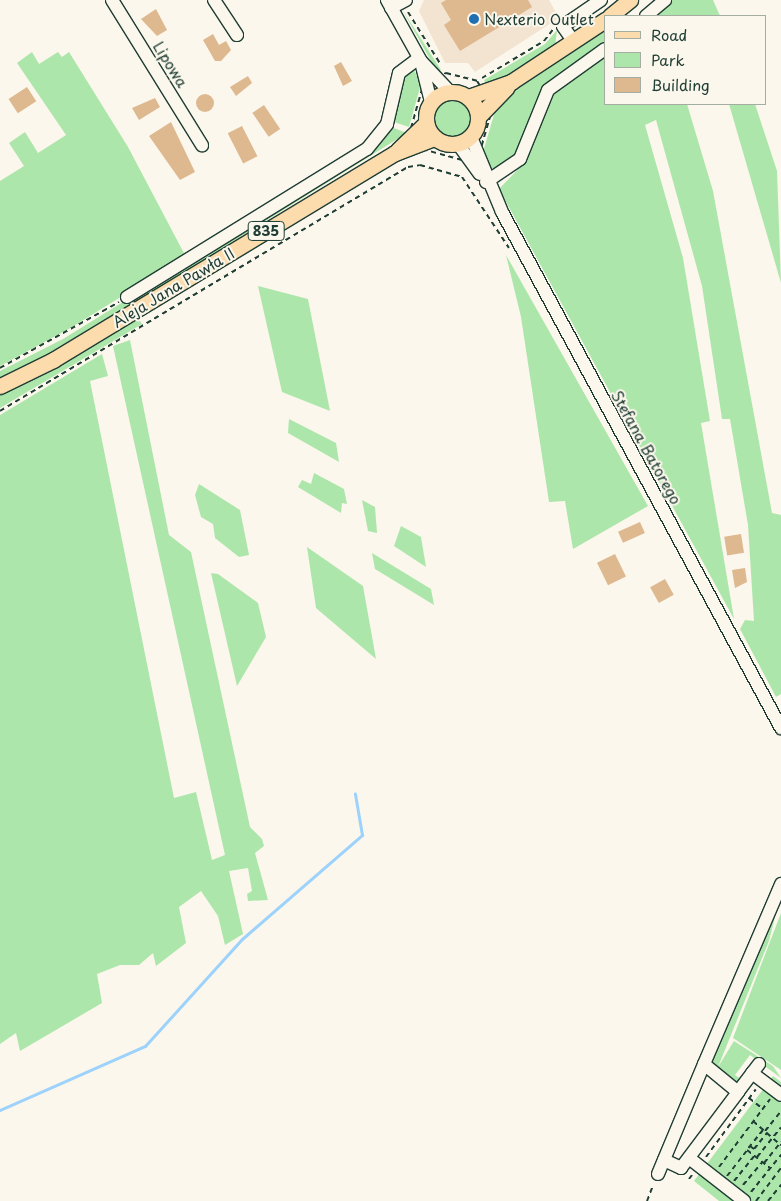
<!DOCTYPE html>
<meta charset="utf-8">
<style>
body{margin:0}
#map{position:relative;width:781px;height:1201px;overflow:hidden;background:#fbf7ec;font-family:"Playpen Sans",sans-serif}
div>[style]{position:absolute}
.built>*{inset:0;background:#f2e4d0}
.green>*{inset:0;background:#ade6aa}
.round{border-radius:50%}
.stream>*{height:3px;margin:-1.5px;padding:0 1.5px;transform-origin:1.5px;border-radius:1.5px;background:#9cd2fb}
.building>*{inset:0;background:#deb88f;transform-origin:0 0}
.path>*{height:2px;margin-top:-1px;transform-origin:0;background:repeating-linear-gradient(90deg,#1f3d34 0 5px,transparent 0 9px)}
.roads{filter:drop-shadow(1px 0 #1f3d34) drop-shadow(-1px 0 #1f3d34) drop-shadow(0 1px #1f3d34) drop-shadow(0 -1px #1f3d34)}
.minor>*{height:12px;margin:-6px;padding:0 6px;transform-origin:6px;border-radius:6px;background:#fbf7ec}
.major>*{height:15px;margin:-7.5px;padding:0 7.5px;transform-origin:7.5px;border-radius:7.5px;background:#fcdcac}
.major>.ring{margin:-7.5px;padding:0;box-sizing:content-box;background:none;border:15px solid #fcdcac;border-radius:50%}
.dots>*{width:14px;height:14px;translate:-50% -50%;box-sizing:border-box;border:2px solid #fbf7ec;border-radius:50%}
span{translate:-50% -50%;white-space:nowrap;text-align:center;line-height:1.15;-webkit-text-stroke:4px #fbf7ec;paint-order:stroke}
.shield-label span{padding:1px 4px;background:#fbf7ec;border:1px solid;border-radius:4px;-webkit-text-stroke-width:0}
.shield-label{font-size:14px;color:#1f3d34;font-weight:700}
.poi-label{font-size:15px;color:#1f3d34}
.left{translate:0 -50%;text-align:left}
.street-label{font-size:15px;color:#1f3d34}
.legend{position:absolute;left:604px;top:15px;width:162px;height:90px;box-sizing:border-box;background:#fbf7ec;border:1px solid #a3ada2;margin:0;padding:6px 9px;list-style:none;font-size:15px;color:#1f3d34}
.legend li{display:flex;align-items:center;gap:10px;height:25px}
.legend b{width:25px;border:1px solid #a3ada2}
</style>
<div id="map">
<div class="built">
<i style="clip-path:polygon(424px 0,549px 0,559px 18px,475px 72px,468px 63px,445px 63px,419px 11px)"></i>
</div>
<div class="green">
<i style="clip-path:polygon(673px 0,713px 0,720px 16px,655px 16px)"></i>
<i style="clip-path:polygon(402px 9px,441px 70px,437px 72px)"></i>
<i style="clip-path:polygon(605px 28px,605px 43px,542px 90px,513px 158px,495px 169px,489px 167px,483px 152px,498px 101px)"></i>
<i style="clip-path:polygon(557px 30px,555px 48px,487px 86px,484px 80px,545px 44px)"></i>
<i style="clip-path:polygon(32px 52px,39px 64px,58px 52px,62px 57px,69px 52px,128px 147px,186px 257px,67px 330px,0 366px,0 181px,24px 166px,9px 143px,25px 132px,38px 153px,66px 135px,17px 63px)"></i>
<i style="clip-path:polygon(605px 55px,605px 104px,687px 104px,713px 191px,772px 513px,781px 515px,781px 694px,776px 697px,740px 629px,745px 620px,754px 621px,748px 525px,730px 419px,722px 419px,702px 286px,656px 120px,645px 125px,683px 258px,710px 421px,701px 423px,734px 619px,499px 189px,524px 163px,554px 91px)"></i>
<i style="clip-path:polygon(413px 68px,421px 84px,409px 127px,394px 122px,397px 84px)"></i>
<i class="round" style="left:434px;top:101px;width:36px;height:36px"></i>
<i style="clip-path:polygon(729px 104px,755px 104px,777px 171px,781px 283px)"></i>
<i style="clip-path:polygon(391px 127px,407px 133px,70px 343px,0 379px,0 371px,63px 339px,259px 218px)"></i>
<i style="clip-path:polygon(506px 255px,648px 506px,573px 549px,565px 501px,549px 502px,521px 317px)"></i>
<i style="clip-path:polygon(258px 286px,308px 299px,330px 411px,282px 392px)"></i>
<i style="clip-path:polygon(137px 316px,142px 324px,0 408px,0 395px,47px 373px)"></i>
<i style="clip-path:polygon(130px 340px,169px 535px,191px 552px,250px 827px,262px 839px,264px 846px,255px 853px,268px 900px,248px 901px,247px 894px,252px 891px,248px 868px,229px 871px,243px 934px,225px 945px,218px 916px,201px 891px,179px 907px,186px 943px,156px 966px,153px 953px,139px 965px,120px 965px,97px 974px,102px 1003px,20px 1051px,16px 1033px,0 1044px,0 415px,102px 354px,108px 376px,90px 381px,174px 798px,196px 792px,212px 860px,225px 855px,113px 346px)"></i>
<i style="clip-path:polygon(289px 419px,336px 443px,339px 462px,288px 433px)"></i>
<i style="clip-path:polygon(314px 473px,344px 489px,347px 504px,342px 503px,341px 513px,298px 487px,302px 480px,311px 484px)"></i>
<i style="clip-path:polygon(199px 484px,240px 510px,249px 555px,239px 557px,215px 538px,213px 524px,201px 517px,195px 495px)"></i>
<i style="clip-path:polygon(362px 500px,375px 507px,377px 533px,368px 531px)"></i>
<i style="clip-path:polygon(401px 526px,421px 537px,426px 567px,394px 546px)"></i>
<i style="clip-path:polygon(307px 547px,363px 586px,376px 659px,316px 608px)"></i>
<i style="clip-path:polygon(372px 553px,431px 589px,434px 605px,375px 569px)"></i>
<i style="clip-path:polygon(211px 573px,218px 574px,258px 603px,266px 637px,237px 686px)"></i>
<i style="clip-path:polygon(781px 893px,769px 941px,718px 1067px,734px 1041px,773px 1066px,781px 1078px,750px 1055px,735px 1075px,741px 1079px,735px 1083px,714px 1066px,712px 1058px)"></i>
<i style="clip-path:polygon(781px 913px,781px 1070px,733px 1038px)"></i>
<i style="clip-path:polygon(773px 1076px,781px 1082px,781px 1201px,719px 1201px,694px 1181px)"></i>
</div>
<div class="stream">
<i style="left:0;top:1110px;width:158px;rotate:-23.8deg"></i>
<i style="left:145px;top:1046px;width:144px;rotate:-47.8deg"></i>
<i style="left:242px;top:939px;width:159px;rotate:-40.9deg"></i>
<i style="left:362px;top:835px;width:42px;rotate:-99.7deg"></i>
</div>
<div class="building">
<i style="clip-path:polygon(446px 0,528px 0,532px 7px,460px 51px,444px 25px,451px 20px,441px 3px)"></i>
<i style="clip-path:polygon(156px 9px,167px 30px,157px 36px,141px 19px)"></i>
<i style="clip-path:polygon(213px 34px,219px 45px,226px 41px,231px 50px,221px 61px,215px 61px,203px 40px)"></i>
<i style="clip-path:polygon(341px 62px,352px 81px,343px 86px,334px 66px)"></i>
<i style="clip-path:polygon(248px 76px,252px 83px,236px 96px,230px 87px)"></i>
<i style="left:27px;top:87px;width:17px;height:22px;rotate:57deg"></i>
<i class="round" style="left:196px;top:94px;width:18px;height:18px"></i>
<i style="clip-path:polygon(155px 98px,160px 107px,139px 120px,132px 108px)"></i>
<i style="left:264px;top:105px;width:29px;height:14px;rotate:56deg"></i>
<i style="clip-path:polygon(171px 122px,195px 172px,180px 180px,149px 136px)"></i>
<i style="left:242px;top:126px;width:34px;height:16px;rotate:63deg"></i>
<i style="left:640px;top:522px;width:12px;height:24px;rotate:66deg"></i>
<i style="left:741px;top:534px;width:19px;height:17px;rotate:81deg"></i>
<i style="left:615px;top:554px;width:25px;height:20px;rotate:64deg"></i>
<i style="clip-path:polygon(745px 568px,747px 582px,735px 588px,732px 570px)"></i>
<i style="left:665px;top:579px;width:18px;height:17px;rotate:61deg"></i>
</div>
<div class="path">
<i style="left:408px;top:12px;width:62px;rotate:58.1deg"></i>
<i style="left:446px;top:73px;width:32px;rotate:14deg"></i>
<i style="left:477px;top:81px;width:30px;rotate:57deg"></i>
<i style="left:493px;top:106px;width:44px;rotate:105.9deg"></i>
<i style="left:481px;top:148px;width:22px;rotate:148deg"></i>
<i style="left:462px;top:160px;width:41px;rotate:-164.6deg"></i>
<i style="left:422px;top:149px;width:24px;rotate:-118deg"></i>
<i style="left:411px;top:128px;width:41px;rotate:-74.2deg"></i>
<i style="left:422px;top:89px;width:29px;rotate:-34deg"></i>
<i style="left:482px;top:78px;width:72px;rotate:-30.8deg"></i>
<i style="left:544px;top:41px;width:16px;rotate:-52deg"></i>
<i style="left:0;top:368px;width:136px;rotate:-29deg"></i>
<i style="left:0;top:411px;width:475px;rotate:-30.9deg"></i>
<i style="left:408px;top:167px;width:12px;rotate:-9deg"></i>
<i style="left:420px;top:165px;width:44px;rotate:15.9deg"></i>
<i style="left:462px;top:177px;width:85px;rotate:56.5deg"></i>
<i style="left:749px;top:1098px;width:16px;rotate:38deg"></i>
<i style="left:753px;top:1121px;width:37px;rotate:41deg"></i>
<i style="left:763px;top:1130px;width:26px;rotate:129deg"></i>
<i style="left:747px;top:1150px;width:29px;rotate:38deg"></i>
<i style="left:765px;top:1131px;width:26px;rotate:-51deg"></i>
<i style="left:750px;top:1146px;width:5px;rotate:37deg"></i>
<i style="left:754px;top:1149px;width:21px;rotate:-51deg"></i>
<i style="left:706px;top:1157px;width:84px;rotate:-53.7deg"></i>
<i style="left:757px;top:1157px;width:38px;rotate:-51deg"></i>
<i style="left:764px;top:1163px;width:27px;rotate:-51deg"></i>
<i style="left:719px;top:1167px;width:85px;rotate:-53.1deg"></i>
<i style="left:727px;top:1176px;width:33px;rotate:-52deg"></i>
<i style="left:689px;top:1179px;width:5px;rotate:-53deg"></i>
<i style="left:734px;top:1181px;width:32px;rotate:-51deg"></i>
<i style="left:743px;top:1185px;width:30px;rotate:-50deg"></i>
<i style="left:751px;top:1192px;width:48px;rotate:-51deg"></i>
<i style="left:647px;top:1201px;width:17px;rotate:-69deg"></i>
<i style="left:756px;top:1201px;width:41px;rotate:-52.9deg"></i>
<i style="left:768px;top:1201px;width:21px;rotate:-51deg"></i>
</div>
<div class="roads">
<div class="minor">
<i style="left:112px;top:0;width:171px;rotate:58.2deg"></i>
<i style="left:214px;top:0;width:42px;rotate:56.7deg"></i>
<i style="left:387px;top:0;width:70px;rotate:60.9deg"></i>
<i style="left:421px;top:61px;width:42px;rotate:46.9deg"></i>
<i style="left:391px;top:8px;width:17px;rotate:-28deg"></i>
<i style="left:646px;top:16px;width:25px;rotate:-40deg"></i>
<i style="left:574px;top:42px;width:19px;rotate:-125deg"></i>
<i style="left:563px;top:26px;width:46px;rotate:-34.4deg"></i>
<i style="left:422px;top:66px;width:38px;rotate:76deg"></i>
<i style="left:471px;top:137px;width:81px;rotate:67.5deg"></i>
<i style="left:502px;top:212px;width:587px;rotate:61.6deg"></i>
<i style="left:458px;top:144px;width:37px;rotate:54deg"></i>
<i style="left:486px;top:182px;width:41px;rotate:-34.1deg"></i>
<i style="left:520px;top:159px;width:74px;rotate:-67.9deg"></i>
<i style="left:548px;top:90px;width:70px;rotate:-35.7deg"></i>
<i style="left:127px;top:297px;width:282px;rotate:-31.7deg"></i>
<i style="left:367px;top:149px;width:32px;rotate:-51deg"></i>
<i style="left:387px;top:124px;width:52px;rotate:-76.8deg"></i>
<i style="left:399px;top:73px;width:25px;rotate:-37deg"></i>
<i style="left:759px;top:1064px;width:35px;rotate:127deg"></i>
<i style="left:738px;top:1092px;width:44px;rotate:-140.5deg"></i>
<i style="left:704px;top:1064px;width:196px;rotate:-66.8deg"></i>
<i style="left:752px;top:1073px;width:36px;rotate:37deg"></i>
<i style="left:689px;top:1158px;width:70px;rotate:38deg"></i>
<i style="left:664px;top:1160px;width:19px;rotate:25deg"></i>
<i style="left:681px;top:1168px;width:95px;rotate:-53.1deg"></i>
<i style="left:658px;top:1174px;width:119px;rotate:-67.3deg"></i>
</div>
<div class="major">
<i style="left:610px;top:16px;width:26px;rotate:-39deg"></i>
<i class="ring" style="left:426px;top:92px;width:37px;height:37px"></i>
<i style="left:468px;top:97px;width:46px;rotate:-19.2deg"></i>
<i style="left:511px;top:82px;width:113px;rotate:-33.4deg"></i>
<i style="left:479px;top:116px;width:40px;rotate:-46deg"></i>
<i style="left:398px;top:150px;width:39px;rotate:-44deg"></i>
<i style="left:0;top:386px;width:59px;rotate:-26.1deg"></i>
<i style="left:53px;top:360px;width:400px;rotate:-31.2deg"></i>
<i style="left:395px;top:153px;width:42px;rotate:-21deg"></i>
</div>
</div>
<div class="dots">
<i style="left:474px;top:19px;background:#1f6fb2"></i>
</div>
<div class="shield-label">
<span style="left:266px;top:231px">835</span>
</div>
<div class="poi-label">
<span class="left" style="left:484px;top:19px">Nexterio Outlet</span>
</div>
<div class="street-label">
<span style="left:171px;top:64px;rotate:58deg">Lipowa</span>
<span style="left:173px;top:287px;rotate:-31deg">Aleja Jana Pawła II</span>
<span style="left:647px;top:447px;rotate:61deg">Stefana Batorego</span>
</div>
<ul class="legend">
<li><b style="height:6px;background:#fcdcac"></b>Road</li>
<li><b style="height:14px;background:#ade6aa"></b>Park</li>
<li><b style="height:14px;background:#deb88f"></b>Building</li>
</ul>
</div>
